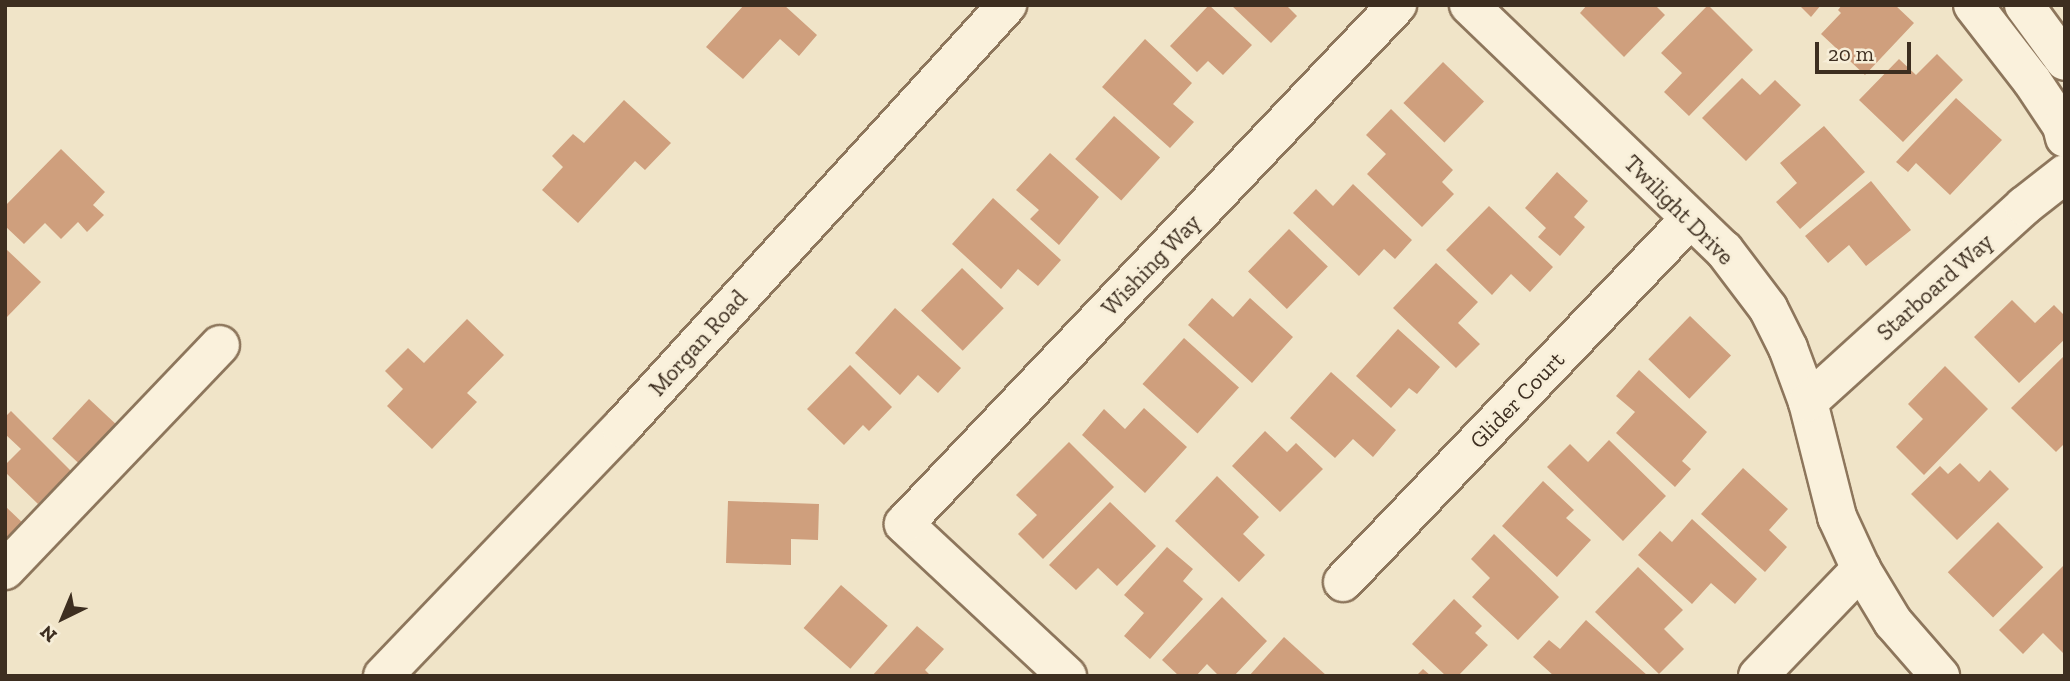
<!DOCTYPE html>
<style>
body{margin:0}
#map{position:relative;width:2070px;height:681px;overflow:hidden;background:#f0e4c8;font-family:"Zilla Slab",serif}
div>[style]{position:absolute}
.building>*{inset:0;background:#cf9f7d;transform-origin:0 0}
.roads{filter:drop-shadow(2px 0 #8d765c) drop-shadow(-2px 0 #8d765c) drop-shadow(0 2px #8d765c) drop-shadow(0 -2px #8d765c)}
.minor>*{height:38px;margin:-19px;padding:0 19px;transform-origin:19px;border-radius:19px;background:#faf1dc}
span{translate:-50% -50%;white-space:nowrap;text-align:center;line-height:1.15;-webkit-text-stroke:5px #f7eed8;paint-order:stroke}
.street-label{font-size:23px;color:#3d2e20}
.frame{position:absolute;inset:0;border:7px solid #3d2e20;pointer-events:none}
.north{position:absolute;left:28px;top:583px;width:70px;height:70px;-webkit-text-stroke:5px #f7eed8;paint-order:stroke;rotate:223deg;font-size:19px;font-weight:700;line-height:28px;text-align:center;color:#3d2e20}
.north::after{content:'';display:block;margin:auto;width:24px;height:32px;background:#3d2e20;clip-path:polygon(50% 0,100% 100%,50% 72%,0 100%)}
.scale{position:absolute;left:1815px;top:42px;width:96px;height:32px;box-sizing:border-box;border:4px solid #3d2e20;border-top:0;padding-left:9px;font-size:21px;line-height:24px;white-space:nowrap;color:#3d2e20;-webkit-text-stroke:5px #f7eed8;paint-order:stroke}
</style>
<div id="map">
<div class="building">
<i style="clip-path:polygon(744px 5px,784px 5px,817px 35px,799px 56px,780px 39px,743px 79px,706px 47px)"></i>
<i style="clip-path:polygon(1209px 5px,1252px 45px,1223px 75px,1208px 61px,1197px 72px,1170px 46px)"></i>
<i style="clip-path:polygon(1231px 5px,1286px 5px,1297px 16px,1271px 43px)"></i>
<i style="clip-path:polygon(1587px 5px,1655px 5px,1665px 15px,1624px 57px,1580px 13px)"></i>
<i style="clip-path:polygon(1708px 5px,1753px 50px,1689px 116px,1664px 92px,1682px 73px,1661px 53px)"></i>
<i style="clip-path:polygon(1799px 5px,1821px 5px,1811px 17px)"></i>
<i style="clip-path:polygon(1842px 5px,1895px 5px,1914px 23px,1865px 75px,1821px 34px,1841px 13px,1838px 10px)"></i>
<i style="clip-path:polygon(1145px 39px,1192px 83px,1173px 104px,1194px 122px,1170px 148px,1102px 87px)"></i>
<i style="clip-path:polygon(1937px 54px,1963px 80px,1903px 142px,1859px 100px,1899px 59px,1916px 75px)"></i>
<i style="left:1443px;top:62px;width:57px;height:57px;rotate:44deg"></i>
<i style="clip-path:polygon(1742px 78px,1760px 95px,1775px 80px,1801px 105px,1746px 161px,1702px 118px)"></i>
<i style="clip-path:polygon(1956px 98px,2002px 140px,1950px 195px,1916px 163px,1908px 172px,1896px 162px)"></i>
<i style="clip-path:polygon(624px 100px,671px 143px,645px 170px,635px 161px,578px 223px,542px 190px,563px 167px,552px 156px,573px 134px,584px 143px)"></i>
<i style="clip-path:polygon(1391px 109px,1453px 170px,1442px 182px,1454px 194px,1422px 227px,1367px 174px,1386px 154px,1366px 135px)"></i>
<i style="left:1114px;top:116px;width:62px;height:58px;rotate:42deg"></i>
<i style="clip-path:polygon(1824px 126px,1865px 172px,1800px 229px,1776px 202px,1797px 183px,1780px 163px)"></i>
<i style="clip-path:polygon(61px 149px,105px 192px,93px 205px,104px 215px,87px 232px,78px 222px,61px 239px,45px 223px,24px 244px,5px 226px,5px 206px)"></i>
<i style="clip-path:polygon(1050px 153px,1099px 197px,1059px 245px,1030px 219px,1039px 210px,1016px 190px)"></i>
<i style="clip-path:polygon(1557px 172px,1588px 201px,1574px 217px,1585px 227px,1560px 256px,1538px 237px,1546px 228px,1525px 208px)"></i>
<i style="clip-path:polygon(1871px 181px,1911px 230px,1866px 266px,1849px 245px,1828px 263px,1805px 236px)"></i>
<i style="clip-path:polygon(1353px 184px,1412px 240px,1395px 259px,1384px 249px,1359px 276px,1293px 213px,1316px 189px,1333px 206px)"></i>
<i style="clip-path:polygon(993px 198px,1061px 260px,1038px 286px,1018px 269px,1001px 289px,952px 244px)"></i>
<i style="clip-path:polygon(1489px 206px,1553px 267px,1530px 292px,1511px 274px,1492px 295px,1446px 250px)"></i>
<i style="left:1289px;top:229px;width:54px;height:59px;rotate:44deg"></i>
<i style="clip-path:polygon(6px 249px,41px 282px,5px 319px,5px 250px)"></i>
<i style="clip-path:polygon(1436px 263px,1478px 302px,1458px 323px,1480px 344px,1456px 368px,1393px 308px)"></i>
<i style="left:962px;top:268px;width:58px;height:59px;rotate:44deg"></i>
<i style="clip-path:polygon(1212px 298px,1233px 317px,1250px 298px,1293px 337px,1252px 383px,1188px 325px)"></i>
<i style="clip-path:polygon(2012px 300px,2035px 323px,2054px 305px,2065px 316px,2065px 339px,2019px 383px,1974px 337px)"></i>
<i style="clip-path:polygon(895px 308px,961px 368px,938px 393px,918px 375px,900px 395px,855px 353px)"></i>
<i style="left:1690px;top:316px;width:57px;height:60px;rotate:44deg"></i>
<i style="clip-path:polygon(467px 319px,504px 355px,467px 393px,477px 402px,432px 449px,387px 406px,403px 389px,385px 371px,408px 348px,424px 363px)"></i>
<i style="clip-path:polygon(1398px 329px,1440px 367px,1417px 394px,1409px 388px,1391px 408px,1356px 376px)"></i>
<i style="left:1184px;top:338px;width:74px;height:62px;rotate:42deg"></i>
<i style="clip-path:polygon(2065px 355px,2065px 443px,2056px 452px,2011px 408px)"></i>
<i style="clip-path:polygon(850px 365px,892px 407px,869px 431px,863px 425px,844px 445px,807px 409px)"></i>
<i style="clip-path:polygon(1945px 366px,1988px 409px,1924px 475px,1896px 447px,1923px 419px,1908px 404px)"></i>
<i style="clip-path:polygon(1639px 370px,1707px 432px,1682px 461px,1691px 469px,1675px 487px,1616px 433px,1635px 412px,1616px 396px)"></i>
<i style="clip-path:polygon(1331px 372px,1396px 430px,1373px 457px,1353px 439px,1335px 458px,1290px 418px)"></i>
<i style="left:89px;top:399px;width:37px;height:54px;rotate:43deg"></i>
<i style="clip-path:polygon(1144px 408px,1187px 447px,1145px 493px,1082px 435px,1104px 409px,1125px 429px)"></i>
<i style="clip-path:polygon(11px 411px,71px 471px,38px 504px,5px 472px,5px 465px,21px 449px,5px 434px,5px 417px)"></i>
<i style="clip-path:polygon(1265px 431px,1287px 452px,1296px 443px,1323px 469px,1280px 512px,1232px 466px)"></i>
<i style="clip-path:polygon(1609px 440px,1666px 496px,1623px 541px,1547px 467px,1570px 444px,1588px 462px)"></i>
<i style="clip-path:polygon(1069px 442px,1114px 487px,1043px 559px,1018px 534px,1037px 515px,1016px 495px)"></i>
<i style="clip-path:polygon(1960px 463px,1979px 482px,1990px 470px,2009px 489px,1957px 540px,1911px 494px,1940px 466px,1948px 474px)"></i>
<i style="clip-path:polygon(1743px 468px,1788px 509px,1769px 530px,1787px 547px,1765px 572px,1701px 514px)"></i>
<i style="clip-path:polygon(1217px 476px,1259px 517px,1243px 534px,1265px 555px,1239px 582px,1175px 521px)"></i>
<i style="clip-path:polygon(1543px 481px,1574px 510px,1566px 518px,1591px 540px,1557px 577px,1502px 526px)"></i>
<i style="clip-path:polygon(728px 501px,819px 504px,818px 540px,791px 539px,791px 565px,726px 563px)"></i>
<i style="clip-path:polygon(1110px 502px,1156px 546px,1117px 586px,1098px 568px,1076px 590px,1049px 565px)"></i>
<i style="clip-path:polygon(5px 506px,26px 526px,5px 548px)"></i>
<i style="clip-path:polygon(1692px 519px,1757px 579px,1735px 604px,1711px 583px,1692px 604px,1638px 555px,1660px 531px,1672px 542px)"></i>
<i style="left:1998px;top:522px;width:64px;height:71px;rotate:45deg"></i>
<i style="clip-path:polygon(1494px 534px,1559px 597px,1518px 640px,1472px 597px,1490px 578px,1471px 559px)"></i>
<i style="clip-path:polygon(1167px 547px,1193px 569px,1183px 581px,1203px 599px,1150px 659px,1124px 636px,1144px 613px,1124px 595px)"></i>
<i style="clip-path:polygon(2063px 566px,2065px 652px,2063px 653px,2043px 633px,2023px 654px,1999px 630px)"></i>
<i style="clip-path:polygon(1638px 567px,1683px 610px,1664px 629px,1684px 649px,1659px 674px,1595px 612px)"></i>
<i style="left:841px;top:585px;width:62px;height:57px;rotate:41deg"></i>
<i style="clip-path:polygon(1222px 597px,1267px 641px,1234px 676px,1219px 676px,1207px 664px,1196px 676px,1179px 676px,1162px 660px)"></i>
<i style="clip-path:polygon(1454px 599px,1482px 626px,1475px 633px,1488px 645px,1458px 676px,1446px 676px,1412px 644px)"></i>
<i style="clip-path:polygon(1586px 620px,1648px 676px,1554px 676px,1533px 657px,1549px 640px,1560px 649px)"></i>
<i style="clip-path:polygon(917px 626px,944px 649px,925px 670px,931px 676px,872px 676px)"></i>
<i style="clip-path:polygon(1284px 637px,1327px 676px,1249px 676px)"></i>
<i style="clip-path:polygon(1423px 669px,1431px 676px,1416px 676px)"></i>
</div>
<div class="roads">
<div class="minor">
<i style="left:1469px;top:5px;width:354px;rotate:43.9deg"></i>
<i style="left:1724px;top:250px;width:73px;rotate:52.8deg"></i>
<i style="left:1768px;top:308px;width:45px;rotate:63.4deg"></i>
<i style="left:1788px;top:348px;width:58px;rotate:69.7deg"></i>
<i style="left:1808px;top:402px;width:119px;rotate:75.8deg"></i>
<i style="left:1837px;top:517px;width:57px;rotate:65.2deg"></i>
<i style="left:1861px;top:569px;width:62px;rotate:58.9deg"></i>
<i style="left:1893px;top:622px;width:72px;rotate:49deg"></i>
<i style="left:1973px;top:5px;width:96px;rotate:52.2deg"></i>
<i style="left:2032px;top:81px;width:54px;rotate:56.3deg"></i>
<i style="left:2062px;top:126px;width:12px;rotate:76deg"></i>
<i style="left:2024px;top:5px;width:69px;rotate:53.8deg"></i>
<i style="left:1808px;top:402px;width:292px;rotate:-42.2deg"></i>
<i style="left:2024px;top:206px;width:52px;rotate:-38deg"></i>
<i style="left:5px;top:570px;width:311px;rotate:-46.3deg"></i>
<i style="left:1343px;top:582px;width:502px;rotate:-46.29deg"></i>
<i style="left:383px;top:676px;width:344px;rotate:-46.2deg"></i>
<i style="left:621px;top:428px;width:573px;rotate:-47.62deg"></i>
<i style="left:1067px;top:676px;width:223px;rotate:-137deg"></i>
<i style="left:904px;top:524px;width:716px;rotate:-46.47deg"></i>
<i style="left:1758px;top:676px;width:149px;rotate:-46.1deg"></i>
</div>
</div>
<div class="street-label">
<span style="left:1679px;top:210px;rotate:45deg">Twilight Drive</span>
<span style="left:1151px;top:265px;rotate:-46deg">Wishing Way</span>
<span style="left:1935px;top:287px;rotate:-42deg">Starboard Way</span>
<span style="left:698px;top:343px;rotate:-48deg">Morgan Road</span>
<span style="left:1517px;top:400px;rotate:-46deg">Glider Court</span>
</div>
<div class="frame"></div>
<div class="north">N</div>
<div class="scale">20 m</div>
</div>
